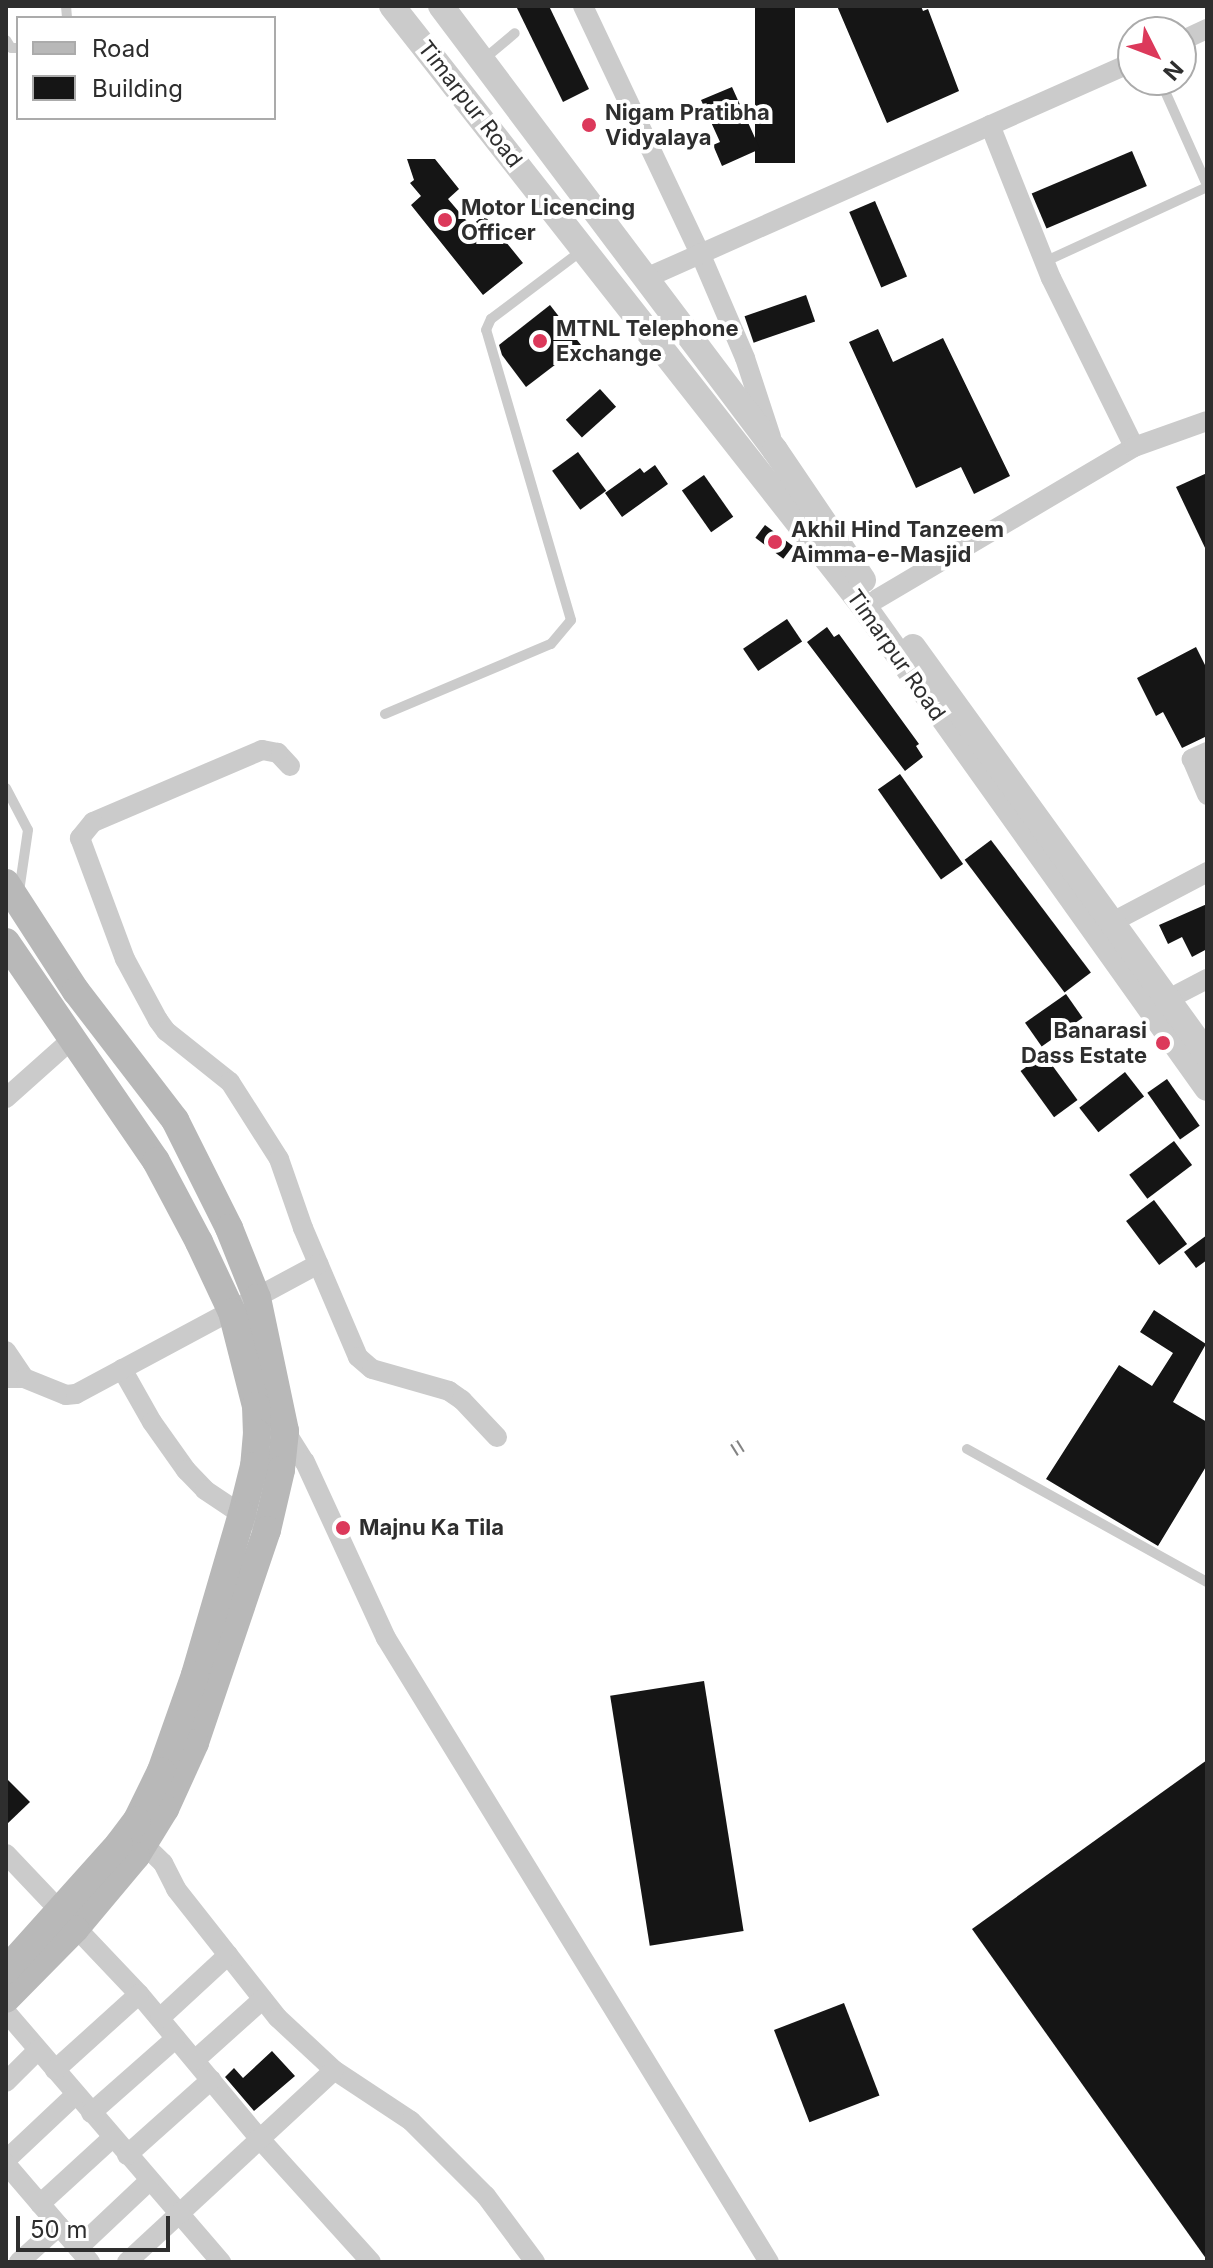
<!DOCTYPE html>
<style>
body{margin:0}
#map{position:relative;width:1213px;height:2268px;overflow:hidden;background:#fff;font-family:Inter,sans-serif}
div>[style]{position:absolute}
.building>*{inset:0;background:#151515;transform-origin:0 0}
.service>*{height:10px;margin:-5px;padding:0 5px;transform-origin:5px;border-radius:5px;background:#cbcbcb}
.minor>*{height:20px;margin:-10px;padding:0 10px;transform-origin:10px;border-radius:10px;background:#cbcbcb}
.tertiary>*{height:26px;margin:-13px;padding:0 13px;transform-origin:13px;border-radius:13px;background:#cbcbcb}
.secondary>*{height:28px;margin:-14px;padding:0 14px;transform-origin:14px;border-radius:14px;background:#b8b8b8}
.rail>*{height:9px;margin-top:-4.5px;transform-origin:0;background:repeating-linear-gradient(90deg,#fff 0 18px,#838383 0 36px);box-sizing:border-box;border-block:2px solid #838383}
.dots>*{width:22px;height:22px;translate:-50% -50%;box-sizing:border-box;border:4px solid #fff;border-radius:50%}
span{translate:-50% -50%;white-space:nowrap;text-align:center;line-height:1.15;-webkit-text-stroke:8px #fff;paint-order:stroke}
.street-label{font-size:22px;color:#2e2e2e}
.poi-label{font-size:22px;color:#2e2e2e;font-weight:700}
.left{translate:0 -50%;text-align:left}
.right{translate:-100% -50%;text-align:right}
.frame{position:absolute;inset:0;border:8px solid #2e2e2e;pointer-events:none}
.legend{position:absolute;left:16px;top:16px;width:260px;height:104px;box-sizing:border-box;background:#fff;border:2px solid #ababab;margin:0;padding:10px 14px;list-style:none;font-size:24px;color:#2e2e2e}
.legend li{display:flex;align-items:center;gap:16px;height:40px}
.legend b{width:40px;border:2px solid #ababab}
.north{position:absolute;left:1117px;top:16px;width:80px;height:80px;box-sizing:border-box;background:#fff;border:2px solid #ababab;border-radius:50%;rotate:132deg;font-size:22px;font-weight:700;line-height:32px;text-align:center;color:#2e2e2e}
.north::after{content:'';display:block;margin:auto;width:28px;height:36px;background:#dc395b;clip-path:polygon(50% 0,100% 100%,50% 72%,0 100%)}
.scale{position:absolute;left:16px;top:2216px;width:154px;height:36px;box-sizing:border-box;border:4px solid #2e2e2e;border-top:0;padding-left:10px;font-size:24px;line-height:28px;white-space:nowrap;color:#2e2e2e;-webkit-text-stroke:6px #fff;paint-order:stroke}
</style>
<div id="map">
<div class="building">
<i style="clip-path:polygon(516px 6px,549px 6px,589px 89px,563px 102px)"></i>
<i style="left:755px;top:6px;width:40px;height:157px"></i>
<i style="clip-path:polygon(837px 6px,921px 6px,923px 11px,928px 9px,959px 91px,887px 123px)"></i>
<i style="clip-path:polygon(732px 87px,760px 149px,722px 166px,713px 145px,720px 142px,701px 100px)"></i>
<i style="left:1132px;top:151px;width:38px;height:109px;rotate:67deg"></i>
<i style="clip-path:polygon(407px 159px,435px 159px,459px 189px,448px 199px,471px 226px,484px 215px,523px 263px,483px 295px,411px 205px,421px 196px,410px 183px,414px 180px)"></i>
<i style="left:875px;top:201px;width:82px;height:28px;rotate:67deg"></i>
<i style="left:806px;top:295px;width:28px;height:65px;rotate:71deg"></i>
<i style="clip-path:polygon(550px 305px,581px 345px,526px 387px,502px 355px,499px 345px)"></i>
<i style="clip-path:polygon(878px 329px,893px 362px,943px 338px,1010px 476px,974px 494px,961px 467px,916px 488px,849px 342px)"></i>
<i style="left:600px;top:389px;width:24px;height:46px;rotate:48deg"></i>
<i style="left:578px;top:452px;width:48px;height:32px;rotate:54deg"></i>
<i style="clip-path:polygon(655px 465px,668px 484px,622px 517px,605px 493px,640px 468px,644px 473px)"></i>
<i style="clip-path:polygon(1207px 473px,1207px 552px,1176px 487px)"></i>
<i style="left:704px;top:475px;width:51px;height:27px;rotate:55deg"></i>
<i style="left:765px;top:525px;width:35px;height:16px;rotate:37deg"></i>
<i style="left:787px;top:619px;width:27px;height:53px;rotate:56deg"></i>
<i style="clip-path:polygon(827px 627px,834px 637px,839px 634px,919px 744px,916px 746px,923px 757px,905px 771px,807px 642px)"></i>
<i style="clip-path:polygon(1196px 647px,1207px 669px,1207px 736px,1182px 748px,1163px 712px,1156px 716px,1137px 678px)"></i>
<i style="left:900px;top:774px;width:110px;height:27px;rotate:55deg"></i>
<i style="left:991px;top:840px;width:166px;height:33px;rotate:53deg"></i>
<i style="clip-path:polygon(1207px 904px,1207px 949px,1192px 957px,1182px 937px,1168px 944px,1159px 925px)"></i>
<i style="left:1066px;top:994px;width:29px;height:50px;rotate:55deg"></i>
<i style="left:1044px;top:1054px;width:57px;height:29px;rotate:54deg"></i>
<i style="left:1125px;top:1072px;width:31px;height:58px;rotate:52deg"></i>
<i style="left:1167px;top:1079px;width:57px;height:24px;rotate:55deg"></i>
<i style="left:1174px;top:1141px;width:30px;height:56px;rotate:53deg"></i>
<i style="left:1154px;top:1200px;width:55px;height:35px;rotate:53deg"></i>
<i style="clip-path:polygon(1207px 1235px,1207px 1260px,1196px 1268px,1184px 1252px)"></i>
<i style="clip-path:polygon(1154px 1310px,1206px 1344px,1173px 1402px,1207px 1422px,1207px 1465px,1158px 1546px,1046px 1479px,1119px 1365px,1152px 1386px,1173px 1353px,1140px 1332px)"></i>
<i style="left:704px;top:1681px;width:253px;height:95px;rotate:81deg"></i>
<i style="clip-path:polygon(1207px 1760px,1207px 2260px,972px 1929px)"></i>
<i style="clip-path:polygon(6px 1778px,30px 1802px,6px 1825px)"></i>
<i style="left:844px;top:2003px;width:99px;height:75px;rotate:69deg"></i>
<i style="clip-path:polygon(272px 2051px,295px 2076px,254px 2111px,225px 2077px,234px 2068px,243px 2078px)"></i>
</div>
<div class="service">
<i style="left:66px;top:6px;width:12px;rotate:85deg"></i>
<i style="left:6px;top:40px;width:9px;rotate:58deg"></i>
<i style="left:11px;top:48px;width:7px"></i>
<i style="left:484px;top:59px;width:40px;rotate:-40deg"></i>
<i style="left:1160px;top:80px;width:115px;rotate:65.9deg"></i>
<i style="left:1044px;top:262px;width:179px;rotate:-24.7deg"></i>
<i style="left:385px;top:714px;width:180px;rotate:-22.9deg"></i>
<i style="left:551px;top:644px;width:31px;rotate:-50deg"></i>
<i style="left:571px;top:620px;width:302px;rotate:-106.3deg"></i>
<i style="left:486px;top:330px;width:12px;rotate:-66deg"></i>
<i style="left:491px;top:319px;width:116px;rotate:-37deg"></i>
<i style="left:6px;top:788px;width:47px;rotate:62.4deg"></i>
<i style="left:28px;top:830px;width:63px;rotate:98.3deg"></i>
<i style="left:967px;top:1449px;width:274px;rotate:29deg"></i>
</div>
<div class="minor">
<i style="left:583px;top:6px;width:273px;rotate:64.7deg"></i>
<i style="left:700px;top:253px;width:114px;rotate:66.8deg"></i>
<i style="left:745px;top:358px;width:83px;rotate:71.8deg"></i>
<i style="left:1181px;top:41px;width:29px;rotate:-25deg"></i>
<i style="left:990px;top:125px;width:165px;rotate:68.3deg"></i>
<i style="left:1051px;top:278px;width:188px;rotate:63.8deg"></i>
<i style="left:646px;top:278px;width:533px;rotate:-23.92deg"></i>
<i style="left:877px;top:599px;width:299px;rotate:-30.6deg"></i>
<i style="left:1134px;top:447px;width:77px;rotate:-19.6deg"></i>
<i style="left:1207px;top:752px;width:17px;rotate:155deg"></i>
<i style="left:1192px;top:759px;width:39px;rotate:67deg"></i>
<i style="left:290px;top:766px;width:18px;rotate:-133deg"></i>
<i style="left:278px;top:753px;width:16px;rotate:-169deg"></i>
<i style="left:262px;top:750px;width:184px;rotate:156.9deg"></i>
<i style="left:93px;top:822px;width:21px;rotate:129deg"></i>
<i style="left:80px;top:838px;width:129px;rotate:69.6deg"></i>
<i style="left:125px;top:959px;width:69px;rotate:61.6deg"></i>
<i style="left:158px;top:1020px;width:14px;rotate:54deg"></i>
<i style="left:166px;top:1031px;width:82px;rotate:38.6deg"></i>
<i style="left:230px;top:1082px;width:91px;rotate:57.5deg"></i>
<i style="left:279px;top:1159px;width:73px;rotate:70.8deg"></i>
<i style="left:303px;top:1228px;width:140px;rotate:66.9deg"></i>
<i style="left:358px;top:1357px;width:18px;rotate:41deg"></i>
<i style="left:372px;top:1369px;width:80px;rotate:15.9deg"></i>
<i style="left:449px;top:1391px;width:16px;rotate:35deg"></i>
<i style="left:462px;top:1400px;width:51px;rotate:46.6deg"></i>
<i style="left:1101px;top:928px;width:120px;rotate:-27.8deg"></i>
<i style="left:1157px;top:1005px;width:56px;rotate:-27.5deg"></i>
<i style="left:6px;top:1098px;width:87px;rotate:-41.7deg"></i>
<i style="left:6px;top:1351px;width:32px;rotate:56deg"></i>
<i style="left:122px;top:1369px;width:61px;rotate:60.5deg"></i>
<i style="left:152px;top:1422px;width:59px;rotate:54.7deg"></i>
<i style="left:186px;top:1470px;width:28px;rotate:46deg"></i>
<i style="left:205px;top:1490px;width:54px;rotate:33.7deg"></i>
<i style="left:6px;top:1378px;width:18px"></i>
<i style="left:24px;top:1378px;width:45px;rotate:22deg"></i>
<i style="left:66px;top:1395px;width:10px;rotate:-6deg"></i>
<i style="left:76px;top:1394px;width:275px;rotate:-28.2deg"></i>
<i style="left:284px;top:1429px;width:39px;rotate:58deg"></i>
<i style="left:305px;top:1462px;width:194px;rotate:65.3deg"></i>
<i style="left:386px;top:1638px;width:732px;rotate:58.46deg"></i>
<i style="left:135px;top:1836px;width:39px;rotate:44deg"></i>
<i style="left:163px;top:1863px;width:29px;rotate:63deg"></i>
<i style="left:176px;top:1889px;width:164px;rotate:51.7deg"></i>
<i style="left:278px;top:2018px;width:76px;rotate:42.9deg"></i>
<i style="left:334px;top:2070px;width:92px;rotate:33.5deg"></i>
<i style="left:411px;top:2121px;width:106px;rotate:45deg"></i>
<i style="left:486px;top:2196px;width:82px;rotate:53.4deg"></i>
<i style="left:6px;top:1854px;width:193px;rotate:46.5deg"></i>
<i style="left:139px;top:1994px;width:187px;rotate:50.2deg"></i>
<i style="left:259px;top:2138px;width:167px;rotate:47.9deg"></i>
<i style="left:6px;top:2012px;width:330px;rotate:49.3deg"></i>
<i style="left:160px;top:2018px;width:93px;rotate:-42.8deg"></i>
<i style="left:195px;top:2060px;width:91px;rotate:-41.9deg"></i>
<i style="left:55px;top:2070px;width:113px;rotate:-42.1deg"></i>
<i style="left:6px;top:2082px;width:45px;rotate:-45deg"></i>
<i style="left:91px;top:2113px;width:113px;rotate:-41.4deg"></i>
<i style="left:127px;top:2155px;width:113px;rotate:-41.8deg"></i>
<i style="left:6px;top:2160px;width:96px;rotate:-43.3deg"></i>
<i style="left:6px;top:2164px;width:129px;rotate:49.4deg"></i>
<i style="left:40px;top:2204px;width:98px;rotate:-42.5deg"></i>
<i style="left:78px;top:2248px;width:98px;rotate:-43.3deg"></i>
<i style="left:19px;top:2262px;width:54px;rotate:-42deg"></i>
<i style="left:127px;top:2262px;width:282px;rotate:-42.8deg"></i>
</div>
<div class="tertiary">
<i style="left:392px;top:6px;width:762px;rotate:51.82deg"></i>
<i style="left:863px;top:605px;width:593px;rotate:54.54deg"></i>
<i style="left:441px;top:6px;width:556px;rotate:53.05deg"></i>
<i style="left:775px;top:450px;width:157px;rotate:55.9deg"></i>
<i style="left:913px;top:647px;width:502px;rotate:54.16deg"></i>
</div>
<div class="secondary">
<i style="left:6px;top:883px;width:129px;rotate:57.1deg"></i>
<i style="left:76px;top:991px;width:163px;rotate:52.5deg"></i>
<i style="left:175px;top:1120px;width:121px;rotate:63.4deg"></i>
<i style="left:229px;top:1228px;width:75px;rotate:68.2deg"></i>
<i style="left:257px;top:1298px;width:136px;rotate:78.1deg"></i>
<i style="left:285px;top:1431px;width:39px;rotate:96deg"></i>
<i style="left:281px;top:1470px;width:62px;rotate:103.1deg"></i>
<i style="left:267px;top:1530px;width:225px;rotate:108.7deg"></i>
<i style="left:195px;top:1743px;width:72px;rotate:114.4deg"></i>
<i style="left:165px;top:1809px;width:55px;rotate:121.7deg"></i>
<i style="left:136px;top:1856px;width:95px;rotate:129.9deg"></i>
<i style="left:75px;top:1929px;width:98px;rotate:134.6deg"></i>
<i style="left:6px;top:942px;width:265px;rotate:55.6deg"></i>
<i style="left:156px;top:1161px;width:92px;rotate:62deg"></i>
<i style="left:199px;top:1242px;width:77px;rotate:64.8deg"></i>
<i style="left:232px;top:1312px;width:97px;rotate:75.7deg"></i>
<i style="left:256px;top:1406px;width:27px;rotate:88deg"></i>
<i style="left:257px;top:1433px;width:33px;rotate:95deg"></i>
<i style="left:254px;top:1466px;width:49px;rotate:104deg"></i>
<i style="left:242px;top:1514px;width:168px;rotate:106.3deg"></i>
<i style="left:195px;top:1675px;width:102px;rotate:109.5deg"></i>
<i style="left:161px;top:1771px;width:55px;rotate:116.1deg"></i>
<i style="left:137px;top:1820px;width:30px;rotate:127deg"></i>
<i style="left:119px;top:1844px;width:169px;rotate:131.9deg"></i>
</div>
<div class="rail">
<i style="left:734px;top:1442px;width:13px;rotate:58deg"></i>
</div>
<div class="dots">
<i style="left:589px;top:125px;background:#dc395b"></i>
<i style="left:445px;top:220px;background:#dc395b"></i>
<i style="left:540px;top:341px;background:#dc395b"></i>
<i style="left:775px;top:542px;background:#dc395b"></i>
<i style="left:1163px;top:1043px;background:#dc395b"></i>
<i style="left:343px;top:1528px;background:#dc395b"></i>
</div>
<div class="street-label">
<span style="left:470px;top:104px;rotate:52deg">Timarpur Road</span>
<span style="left:896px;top:655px;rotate:55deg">Timarpur Road</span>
</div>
<div class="poi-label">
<span class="left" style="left:605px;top:125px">Nigam Pratibha<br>Vidyalaya</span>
<span class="left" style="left:461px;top:220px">Motor Licencing<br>Officer</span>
<span class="left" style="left:556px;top:341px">MTNL Telephone<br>Exchange</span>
<span class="left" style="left:791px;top:542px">Akhil Hind Tanzeem<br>Aimma-e-Masjid</span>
<span class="right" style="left:1147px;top:1043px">Banarasi<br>Dass Estate</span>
<span class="left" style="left:359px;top:1528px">Majnu Ka Tila</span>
</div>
<div class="frame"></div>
<ul class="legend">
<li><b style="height:10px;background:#b8b8b8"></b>Road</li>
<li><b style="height:22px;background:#151515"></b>Building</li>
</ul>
<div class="north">N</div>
<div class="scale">50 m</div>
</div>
